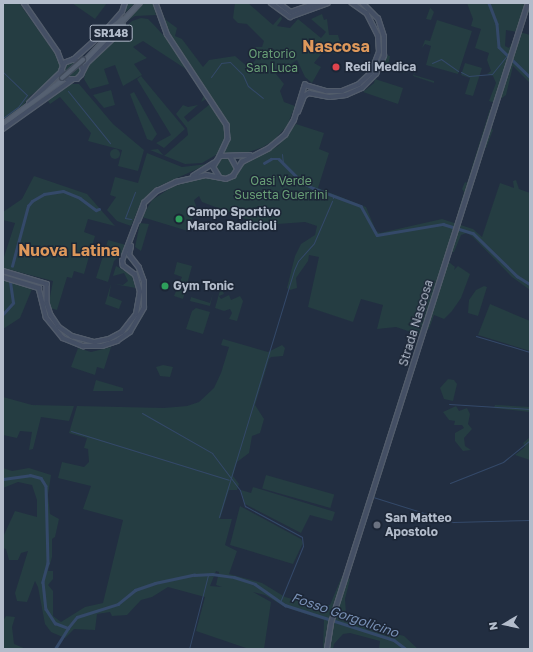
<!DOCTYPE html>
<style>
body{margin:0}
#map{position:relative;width:533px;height:652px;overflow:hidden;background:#222e41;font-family:"Golos Text",sans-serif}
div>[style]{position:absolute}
.green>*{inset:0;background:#253d42;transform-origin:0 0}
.round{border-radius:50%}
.stream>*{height:1px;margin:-0.5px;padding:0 0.5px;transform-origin:0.5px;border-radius:0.5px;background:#344969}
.canal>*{height:2.5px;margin:-1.25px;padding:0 1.25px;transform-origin:1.25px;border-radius:1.25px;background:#344969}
.roads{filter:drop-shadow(1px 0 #525c6b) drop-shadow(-1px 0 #525c6b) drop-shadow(0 1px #525c6b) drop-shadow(0 -1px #525c6b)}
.secondary>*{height:3.5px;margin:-1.75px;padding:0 1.75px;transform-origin:1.75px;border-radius:1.75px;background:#444f64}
.primary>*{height:4px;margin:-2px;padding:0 2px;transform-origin:2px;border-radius:2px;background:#556071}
.bridges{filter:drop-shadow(1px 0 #404a5a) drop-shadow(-1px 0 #404a5a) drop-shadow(0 1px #404a5a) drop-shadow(0 -1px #404a5a)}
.primary-bridge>*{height:4px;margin:-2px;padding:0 2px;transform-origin:2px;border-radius:2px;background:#556071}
.dots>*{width:11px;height:11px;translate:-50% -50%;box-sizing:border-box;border:2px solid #1c2636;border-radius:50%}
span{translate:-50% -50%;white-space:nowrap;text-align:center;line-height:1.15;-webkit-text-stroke:3px #1c2636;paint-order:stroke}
.shield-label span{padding:1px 3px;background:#1c2636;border:1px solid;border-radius:3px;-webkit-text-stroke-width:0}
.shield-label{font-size:11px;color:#b3bccb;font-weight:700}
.park-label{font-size:12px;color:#689e76}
.poi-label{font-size:12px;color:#b3bccb;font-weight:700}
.left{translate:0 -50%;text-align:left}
.street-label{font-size:12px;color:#b3bccb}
.water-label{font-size:13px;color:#7890b5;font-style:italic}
.district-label{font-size:16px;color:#de985b;font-weight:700}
.frame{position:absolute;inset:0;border:4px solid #b3bccb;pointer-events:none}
.north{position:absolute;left:485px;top:604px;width:40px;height:40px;-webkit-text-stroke:3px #1c2636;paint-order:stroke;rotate:261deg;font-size:11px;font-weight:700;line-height:16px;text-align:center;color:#b3bccb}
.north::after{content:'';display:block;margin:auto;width:14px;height:18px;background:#b3bccb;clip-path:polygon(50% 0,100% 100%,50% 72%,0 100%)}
</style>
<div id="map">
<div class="green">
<i style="clip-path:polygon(3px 3px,19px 3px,61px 62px,58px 75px,30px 96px,22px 107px,3px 120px)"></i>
<i style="clip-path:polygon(72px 3px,107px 3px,95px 19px)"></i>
<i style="clip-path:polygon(126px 3px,135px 3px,109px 28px,124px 12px)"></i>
<i style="clip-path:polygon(142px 3px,153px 3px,156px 15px,135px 16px,125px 22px)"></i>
<i style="clip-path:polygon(235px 3px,248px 3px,273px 25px,281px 16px,282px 19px,277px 26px,290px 28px,298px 19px,321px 38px,326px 32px,311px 19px,322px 14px,324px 20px,327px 19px,329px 35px,338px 35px,342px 49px,336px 54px,332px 52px,322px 53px,314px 63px,321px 67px,312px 83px,305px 77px,297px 60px,276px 74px,284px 84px,280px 91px,284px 102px,295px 106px,287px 126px,274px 140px,263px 147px,243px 154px,231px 154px,223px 153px,230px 138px,225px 118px,170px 36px,159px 8px,166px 20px,177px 28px,175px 36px,182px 39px,203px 67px,209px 60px,235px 56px,249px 68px,261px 53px,255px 47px,262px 47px,264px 41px,247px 24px,238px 23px,233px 18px)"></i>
<i style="clip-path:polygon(426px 3px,434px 12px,431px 20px,426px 19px,430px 8px)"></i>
<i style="clip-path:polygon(467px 3px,530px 3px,529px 13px,523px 14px,517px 32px,506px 30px,505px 46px,509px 48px,512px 43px,516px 45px,520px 32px,530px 35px,530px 83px,513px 66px,506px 95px,495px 103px,489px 101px,496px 83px,493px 76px,487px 74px,491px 71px,487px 60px,489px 53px,475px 48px,481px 29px,471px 26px,473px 19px)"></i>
<i style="clip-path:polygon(141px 18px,148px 19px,154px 25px,175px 48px,192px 73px,143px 41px,133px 47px,147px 58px,134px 64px,142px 75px,123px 86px,115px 65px,104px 69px,109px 84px,90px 89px,84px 79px,87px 65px,132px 21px)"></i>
<i style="clip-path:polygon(437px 20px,472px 31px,458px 74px,426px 65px,431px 46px,425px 44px,422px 48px,425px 40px,430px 41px)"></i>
<i style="clip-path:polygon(386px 55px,390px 56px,388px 66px,408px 74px,383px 67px)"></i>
<i style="clip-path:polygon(420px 57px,414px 75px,434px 81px,434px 83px,413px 76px)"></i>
<i class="round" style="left:64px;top:62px;width:16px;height:16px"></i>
<i style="clip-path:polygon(465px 63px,482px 68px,473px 96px,465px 94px,470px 78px,461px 75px)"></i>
<i style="clip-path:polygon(141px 76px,185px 129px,164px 148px,156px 143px,171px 135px,137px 79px)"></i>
<i style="clip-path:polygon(375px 79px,403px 88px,398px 104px,363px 92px,374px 83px)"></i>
<i style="clip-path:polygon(71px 84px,79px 84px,113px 124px,144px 150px,138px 171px,118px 166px,122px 150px,88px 141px,91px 133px,60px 97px,50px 104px,48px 101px)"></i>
<i style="clip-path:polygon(111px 90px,115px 105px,104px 108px,93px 95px)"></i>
<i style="clip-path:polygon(134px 92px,157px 134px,152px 141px,147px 139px,130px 94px)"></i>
<i style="clip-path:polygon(205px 93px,225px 125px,226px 140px,221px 152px,202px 163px,185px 164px,150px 150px,158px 149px,164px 156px,188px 135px,187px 128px,176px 114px,183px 105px,188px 107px,198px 105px,184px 117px,188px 122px,210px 104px,206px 99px,201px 102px)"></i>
<i style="clip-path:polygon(490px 109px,493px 111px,488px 125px,493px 130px,486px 148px,482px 147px,460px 213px,458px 212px,464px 192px,462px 189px,465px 182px,467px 183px)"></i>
<i style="clip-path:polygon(296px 124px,324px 133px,319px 149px,329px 153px,318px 188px,366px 207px,376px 231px,380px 233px,442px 219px,473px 229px,482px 237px,500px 183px,514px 188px,513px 181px,516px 180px,519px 189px,530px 193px,530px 290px,512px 277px,473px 237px,467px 233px,461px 235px,454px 252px,447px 253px,445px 259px,455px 267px,454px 270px,458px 266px,470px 274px,461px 298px,452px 311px,444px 319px,434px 315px,429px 329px,423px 329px,420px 335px,396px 327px,377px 329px,383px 305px,361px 299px,353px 322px,308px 307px,319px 257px,309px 255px,308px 261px,296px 278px,297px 288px,290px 290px,287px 288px,295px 256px,301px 244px,315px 235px,317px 226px,305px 222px,264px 225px,242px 218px,240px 211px,234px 214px,202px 202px,199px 196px,194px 200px,196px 206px,188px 231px,142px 217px,152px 200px,172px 187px,201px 178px,231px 180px,244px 164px,278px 146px)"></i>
<i class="round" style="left:110px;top:149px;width:10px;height:10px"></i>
<i style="clip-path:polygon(147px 153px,182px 167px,208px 164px,155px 188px,139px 207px,131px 226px,117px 221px,107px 210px,116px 197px,110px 195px,115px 177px,138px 183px)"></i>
<i class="round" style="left:216px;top:158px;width:18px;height:18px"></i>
<i style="clip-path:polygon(34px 176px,87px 194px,115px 226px,88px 219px,84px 232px,95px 236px,84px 274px,74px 271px,72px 278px,67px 277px,57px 310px,50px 308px,49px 302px,53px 281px,3px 268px,3px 260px,15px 223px,3px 220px,3px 212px,22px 199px)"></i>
<i style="clip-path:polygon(140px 223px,149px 224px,141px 251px,135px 247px)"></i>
<i style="clip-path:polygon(108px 240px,126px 245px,124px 252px,114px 261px,108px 282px,96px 278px)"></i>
<i style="clip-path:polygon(177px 262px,192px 266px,183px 299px,174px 296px,182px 277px,174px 274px)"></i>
<i style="clip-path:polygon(116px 266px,131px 274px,136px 288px,114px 284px,123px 285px,128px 281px,124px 273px,113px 276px)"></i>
<i style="clip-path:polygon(3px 280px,32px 289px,20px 318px,3px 329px)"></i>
<i style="clip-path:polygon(111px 284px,109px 296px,122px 301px,119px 309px,105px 304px)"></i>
<i style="clip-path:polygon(484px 286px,487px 287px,478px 316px,468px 313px,469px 300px,476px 290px)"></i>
<i style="clip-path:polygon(221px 287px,224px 294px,219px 296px,221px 299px,229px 295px,231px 300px,240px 296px,243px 301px,237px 321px,229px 319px,232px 313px,230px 309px,224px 311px,215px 308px)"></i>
<i style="clip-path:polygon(213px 293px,210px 306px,190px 301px,191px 297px,210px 303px)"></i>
<i style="clip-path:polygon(490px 304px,530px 321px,530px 351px,478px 335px)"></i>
<i style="clip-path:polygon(196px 308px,210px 312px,203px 334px,186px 329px,192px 311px)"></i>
<i style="clip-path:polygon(evenodd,223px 339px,268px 352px,282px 345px,285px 348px,283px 356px,271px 357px,269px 359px,255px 405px,264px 419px,260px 433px,252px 436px,249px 453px,237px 462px,233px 476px,239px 484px,237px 490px,229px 490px,220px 519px,232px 519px,225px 545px,237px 551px,229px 574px,262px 583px,285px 597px,314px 605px,330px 605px,342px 576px,350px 579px,345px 599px,346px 614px,353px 622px,404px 636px,418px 649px,379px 649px,380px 641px,350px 633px,343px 634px,334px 644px,333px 649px,323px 649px,324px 620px,285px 607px,265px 595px,253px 592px,271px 602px,264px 649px,249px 649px,196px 631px,205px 597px,168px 587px,152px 597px,141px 600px,127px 615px,112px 616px,110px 612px,97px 614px,95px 630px,74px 629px,65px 638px,51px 632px,45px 624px,38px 587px,35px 581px,27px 602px,17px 601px,15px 593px,28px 551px,21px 553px,18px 560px,9px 560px,6px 549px,3px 548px,3px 537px,15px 511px,37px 517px,37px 500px,32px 485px,18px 482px,3px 488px,3px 468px,12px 471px,29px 468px,51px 475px,48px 495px,50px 514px,59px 519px,55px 537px,52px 539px,52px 557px,48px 571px,53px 571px,53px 579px,48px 585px,53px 591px,53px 616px,61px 622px,85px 607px,103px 603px,123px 520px,83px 509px,91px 486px,58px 478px,62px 462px,84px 467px,89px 462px,88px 449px,84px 448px,87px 438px,69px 433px,77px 406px,164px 408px,187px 406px,199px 402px,214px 388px,221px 373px,229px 347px,221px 345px,223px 339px,216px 571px,219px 572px,216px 585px,222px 587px,210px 586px,216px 571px)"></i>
<i style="clip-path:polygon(111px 347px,104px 369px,97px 367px,95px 375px,71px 367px,78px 348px,91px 352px)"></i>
<i style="clip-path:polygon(163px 365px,173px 367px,170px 377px,160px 376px,156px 367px)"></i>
<i style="clip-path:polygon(448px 379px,454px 380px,457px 384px,453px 401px,444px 399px,440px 388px)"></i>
<i style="clip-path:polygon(96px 380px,123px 388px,123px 391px,93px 391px)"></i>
<i style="clip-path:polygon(3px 397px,32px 405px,74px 406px,69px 421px,41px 417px,33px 449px,29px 450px,32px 432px,20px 431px,17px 438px,3px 435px)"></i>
<i style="clip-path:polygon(495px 405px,530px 407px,530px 412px,494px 408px)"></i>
<i style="clip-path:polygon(456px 406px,459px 411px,467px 408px,470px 414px,468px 424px,472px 429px,464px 438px,465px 446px,471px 450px,463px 451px,455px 441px,455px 433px,464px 428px,462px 425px,454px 425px,455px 421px,449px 420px,443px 412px)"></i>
<i style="clip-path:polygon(530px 437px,530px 460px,515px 455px,525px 447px,523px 443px)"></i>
<i style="left:266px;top:475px;width:71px;height:14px;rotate:16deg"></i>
<i style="clip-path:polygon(253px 487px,335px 512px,332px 521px,310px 515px,301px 533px,245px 504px,241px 490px,251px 493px)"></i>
<i style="clip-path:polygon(240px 506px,301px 539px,303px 543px,293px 564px,230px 545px)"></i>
<i style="clip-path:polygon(6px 616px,15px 617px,12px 627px,14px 644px,26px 649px,3px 649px,3px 621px)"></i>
</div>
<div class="stream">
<i style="left:432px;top:63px;width:10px;rotate:-24deg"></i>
<i style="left:441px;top:59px;width:21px;rotate:35deg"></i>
<i style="left:3px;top:72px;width:33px;rotate:44deg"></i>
<i style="left:27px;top:95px;width:15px;rotate:127deg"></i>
<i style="left:18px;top:107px;width:19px;rotate:144deg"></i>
<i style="left:461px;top:72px;width:9px;rotate:27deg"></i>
<i style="left:469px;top:76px;width:23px;rotate:-5deg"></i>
<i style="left:492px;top:74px;width:26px;rotate:-51deg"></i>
<i style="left:211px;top:77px;width:17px;rotate:-54deg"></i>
<i style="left:221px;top:63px;width:9px;rotate:-6deg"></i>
<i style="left:230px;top:62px;width:18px;rotate:45deg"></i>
<i style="left:243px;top:75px;width:12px;rotate:66deg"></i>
<i style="left:248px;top:86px;width:19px;rotate:39deg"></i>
<i style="left:68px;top:91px;width:67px;rotate:51.1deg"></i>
<i style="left:282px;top:154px;width:9px;rotate:84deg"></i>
<i style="left:333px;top:198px;width:1px;rotate:-90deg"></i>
<i style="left:131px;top:219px;width:6px;rotate:-171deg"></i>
<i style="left:125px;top:218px;width:28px;rotate:-69deg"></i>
<i style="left:476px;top:336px;width:56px;rotate:16.5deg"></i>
<i style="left:449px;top:404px;width:81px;rotate:3.5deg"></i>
<i style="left:142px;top:413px;width:81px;rotate:29.7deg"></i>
<i style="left:212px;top:453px;width:46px;rotate:52.9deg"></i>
<i style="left:240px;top:490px;width:17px;rotate:73deg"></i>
<i style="left:245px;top:506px;width:65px;rotate:28.5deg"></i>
<i style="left:302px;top:537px;width:9px;rotate:84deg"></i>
<i style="left:303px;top:546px;width:61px;rotate:112.3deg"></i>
<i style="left:71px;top:431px;width:165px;rotate:17.2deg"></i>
<i style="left:450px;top:483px;width:57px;rotate:-21.6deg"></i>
<i style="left:503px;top:462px;width:35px;rotate:-39deg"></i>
<i style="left:373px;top:497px;width:84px;rotate:17.4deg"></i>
<i style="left:453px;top:522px;width:77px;rotate:-1.5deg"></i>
<i style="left:219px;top:517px;width:258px;rotate:-73.1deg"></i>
<i style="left:294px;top:270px;width:10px;rotate:-66deg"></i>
<i style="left:298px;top:261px;width:24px;rotate:-48deg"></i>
<i style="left:314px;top:243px;width:46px;rotate:-66.8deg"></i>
<i style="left:189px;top:649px;width:76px;rotate:-75.6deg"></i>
</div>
<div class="canal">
<i style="left:489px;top:3px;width:22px;rotate:69deg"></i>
<i style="left:497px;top:24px;width:23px;rotate:85deg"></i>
<i style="left:499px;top:47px;width:43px;rotate:44.1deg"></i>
<i style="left:264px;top:163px;width:8px;rotate:-30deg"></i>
<i style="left:271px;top:159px;width:8px"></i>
<i style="left:279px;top:159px;width:33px;rotate:45deg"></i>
<i style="left:302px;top:182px;width:13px;rotate:29deg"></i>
<i style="left:313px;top:188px;width:51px;rotate:20.6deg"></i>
<i style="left:361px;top:206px;width:33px;rotate:61deg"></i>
<i style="left:377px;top:235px;width:67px;rotate:-9.5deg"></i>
<i style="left:443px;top:224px;width:31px;rotate:17deg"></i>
<i style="left:473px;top:233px;width:62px;rotate:44.3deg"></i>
<i style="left:517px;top:276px;width:15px;rotate:32deg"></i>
<i style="left:12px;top:266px;width:62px;rotate:-75.1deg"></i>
<i style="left:28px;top:206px;width:6px;rotate:-51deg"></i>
<i style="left:32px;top:201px;width:14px;rotate:-30deg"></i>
<i style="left:44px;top:194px;width:19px;rotate:-9deg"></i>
<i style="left:63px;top:191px;width:18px;rotate:22deg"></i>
<i style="left:80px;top:198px;width:20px;rotate:37deg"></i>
<i style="left:96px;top:210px;width:3px;rotate:-18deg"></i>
<i style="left:3px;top:314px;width:15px;rotate:-48deg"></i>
<i style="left:13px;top:303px;width:21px;rotate:-98deg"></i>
<i style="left:3px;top:479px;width:27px;rotate:-8deg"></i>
<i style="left:30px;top:475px;width:11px;rotate:15deg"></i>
<i style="left:41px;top:478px;width:9px;rotate:58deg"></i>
<i style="left:46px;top:486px;width:77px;rotate:88.5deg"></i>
<i style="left:48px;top:563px;width:20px;rotate:105deg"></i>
<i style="left:43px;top:582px;width:27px;rotate:84deg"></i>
<i style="left:46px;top:609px;width:17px;rotate:57deg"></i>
<i style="left:55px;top:623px;width:14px;rotate:21deg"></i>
<i style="left:68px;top:628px;width:14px;rotate:-51deg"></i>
<i style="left:77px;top:617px;width:43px;rotate:-17.6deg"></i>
<i style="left:118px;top:604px;width:22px;rotate:-39deg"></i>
<i style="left:135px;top:590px;width:21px;rotate:-19deg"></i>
<i style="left:155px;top:583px;width:40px;rotate:-12deg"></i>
<i style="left:194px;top:575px;width:18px;rotate:-3deg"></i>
<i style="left:212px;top:574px;width:22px;rotate:8deg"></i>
<i style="left:234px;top:577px;width:22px;rotate:18deg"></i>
<i style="left:255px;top:584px;width:37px;rotate:35deg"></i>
<i style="left:285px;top:605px;width:114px;rotate:17.8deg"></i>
<i style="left:394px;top:640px;width:15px;rotate:37deg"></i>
<i style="left:55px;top:649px;width:25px;rotate:-58deg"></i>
</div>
<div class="roads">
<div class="secondary">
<i style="left:24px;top:3px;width:60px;rotate:55.2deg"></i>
<i style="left:58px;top:52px;width:14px;rotate:69deg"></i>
<i style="left:156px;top:3px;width:33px;rotate:70deg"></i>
<i style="left:167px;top:34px;width:109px;rotate:56.6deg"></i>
<i style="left:227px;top:125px;width:14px;rotate:86deg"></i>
<i style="left:228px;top:139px;width:19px;rotate:115deg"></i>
<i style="left:271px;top:3px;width:24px;rotate:36deg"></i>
<i style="left:290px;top:17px;width:40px;rotate:-20.2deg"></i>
<i style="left:279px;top:3px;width:15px;rotate:37deg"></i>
<i style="left:291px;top:12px;width:28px;rotate:-19deg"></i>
<i style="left:108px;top:28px;width:21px;rotate:-49deg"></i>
<i style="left:122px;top:12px;width:9px;rotate:-72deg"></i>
<i style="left:73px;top:60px;width:42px;rotate:-42.1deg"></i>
<i style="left:83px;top:70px;width:9px;rotate:-117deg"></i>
<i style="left:79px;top:62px;width:6px;rotate:-162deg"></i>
<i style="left:73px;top:60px;width:9px;rotate:159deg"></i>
<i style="left:65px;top:63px;width:8px;rotate:113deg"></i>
<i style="left:62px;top:70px;width:10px;rotate:61deg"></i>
<i style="left:67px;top:79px;width:10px"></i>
<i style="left:77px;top:79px;width:6px;rotate:-45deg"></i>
<i style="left:81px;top:75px;width:13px;rotate:-63deg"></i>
<i style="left:87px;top:63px;width:42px;rotate:-43.1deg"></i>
<i style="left:29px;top:103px;width:46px;rotate:-44.1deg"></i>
<i style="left:298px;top:112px;width:17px;rotate:-69deg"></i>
<i style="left:304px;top:96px;width:6px;rotate:-31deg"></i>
<i style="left:309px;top:93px;width:21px;rotate:11deg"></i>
<i style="left:330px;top:97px;width:16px;rotate:-7deg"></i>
<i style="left:346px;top:95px;width:17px;rotate:-24deg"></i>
<i style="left:362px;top:88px;width:20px;rotate:-45deg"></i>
<i style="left:376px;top:74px;width:20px;rotate:-66deg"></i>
<i style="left:384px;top:56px;width:19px;rotate:-90deg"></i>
<i style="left:384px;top:37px;width:19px;rotate:-108deg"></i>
<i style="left:378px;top:19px;width:23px;rotate:-135deg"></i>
<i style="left:3px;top:129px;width:85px;rotate:-35.4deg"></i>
<i style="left:231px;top:157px;width:13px;rotate:61deg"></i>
<i style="left:193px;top:176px;width:25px;rotate:-32deg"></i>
<i style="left:219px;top:177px;width:12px;rotate:-121deg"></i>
<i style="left:213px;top:167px;width:13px;rotate:-58deg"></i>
<i style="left:220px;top:156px;width:30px;rotate:-2deg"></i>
<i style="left:138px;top:221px;width:15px;rotate:-67deg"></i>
<i style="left:3px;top:271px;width:46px;rotate:16.5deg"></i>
<i style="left:47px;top:284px;width:19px;rotate:90deg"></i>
<i style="left:47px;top:303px;width:13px;rotate:72deg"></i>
<i style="left:51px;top:315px;width:14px;rotate:56deg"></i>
<i style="left:59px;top:327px;width:16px;rotate:35deg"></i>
<i style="left:72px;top:336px;width:24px;rotate:15deg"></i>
<i style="left:95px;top:342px;width:14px;rotate:-12deg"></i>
<i style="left:109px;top:339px;width:15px;rotate:-28deg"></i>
<i style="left:122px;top:332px;width:23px;rotate:-52deg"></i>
<i style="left:136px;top:314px;width:22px;rotate:-80deg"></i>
<i style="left:140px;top:292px;width:18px;rotate:-106deg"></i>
<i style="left:135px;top:275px;width:15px;rotate:-143deg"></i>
<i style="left:123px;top:266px;width:5px;rotate:-101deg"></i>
<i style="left:122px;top:261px;width:62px;rotate:-69.2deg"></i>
<i style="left:144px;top:203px;width:18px;rotate:-43deg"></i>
<i style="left:157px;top:191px;width:21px;rotate:-25deg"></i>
<i style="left:176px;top:182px;width:31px;rotate:-13deg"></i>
<i style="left:206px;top:175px;width:20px;rotate:11deg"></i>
<i style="left:226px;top:179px;width:8px;rotate:-23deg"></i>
<i style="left:233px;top:176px;width:17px;rotate:-57deg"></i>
<i style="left:242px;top:162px;width:30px;rotate:-27deg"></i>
<i style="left:269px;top:148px;width:21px;rotate:-39deg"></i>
<i style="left:285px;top:135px;width:17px;rotate:-59deg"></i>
<i style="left:294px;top:120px;width:37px;rotate:-73deg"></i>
<i style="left:305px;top:85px;width:22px;rotate:16deg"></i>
<i style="left:326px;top:91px;width:16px"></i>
<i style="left:342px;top:91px;width:18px;rotate:-22deg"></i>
<i style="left:359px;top:84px;width:16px;rotate:-43deg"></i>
<i style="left:371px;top:73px;width:22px;rotate:-69deg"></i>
<i style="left:379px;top:52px;width:16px;rotate:-94deg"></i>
<i style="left:378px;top:36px;width:25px;rotate:-117deg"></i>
<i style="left:367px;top:14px;width:19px;rotate:-145deg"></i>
<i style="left:3px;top:277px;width:38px;rotate:17deg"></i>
<i style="left:39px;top:288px;width:30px;rotate:76deg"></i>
<i style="left:46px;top:317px;width:27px;rotate:51deg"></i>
<i style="left:63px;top:338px;width:22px;rotate:22deg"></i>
<i style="left:83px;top:346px;width:19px"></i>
<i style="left:102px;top:346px;width:16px;rotate:-18deg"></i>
<i style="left:117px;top:341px;width:16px;rotate:-35deg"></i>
<i style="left:130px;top:332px;width:28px;rotate:-60deg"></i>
<i style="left:144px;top:308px;width:26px;rotate:-90deg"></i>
<i style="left:144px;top:282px;width:15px;rotate:-110deg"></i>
<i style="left:139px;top:268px;width:16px;rotate:-128deg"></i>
<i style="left:129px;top:255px;width:9px;rotate:-77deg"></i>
<i style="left:327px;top:649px;width:26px;rotate:-81deg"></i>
<i style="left:331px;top:623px;width:651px;rotate:-72.37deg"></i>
</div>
<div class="primary">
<i style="left:103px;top:33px;width:24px;rotate:-35deg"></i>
<i style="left:118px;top:34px;width:11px;rotate:-63deg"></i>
<i style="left:84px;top:62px;width:81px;rotate:-46.5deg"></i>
<i style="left:3px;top:124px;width:74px;rotate:-36.3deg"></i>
</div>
</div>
<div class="bridges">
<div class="primary-bridge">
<i style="left:62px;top:78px;width:28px;rotate:-41deg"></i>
</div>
</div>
<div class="dots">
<i style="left:336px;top:67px;background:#e0444e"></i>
<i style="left:179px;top:219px;background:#2e9e5b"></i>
<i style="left:165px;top:286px;background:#2e9e5b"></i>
<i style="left:377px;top:525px;background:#6b7280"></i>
</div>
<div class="shield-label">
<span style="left:111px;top:33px">SR148</span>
</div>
<div class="park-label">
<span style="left:272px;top:61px">Oratorio<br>San Luca</span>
<span style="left:281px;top:188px">Oasi Verde<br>Susetta Guerrini</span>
</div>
<div class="poi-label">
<span class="left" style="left:345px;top:67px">Redi Medica</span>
<span class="left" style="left:187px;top:219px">Campo Sportivo<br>Marco Radicioli</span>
<span class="left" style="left:173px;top:286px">Gym Tonic</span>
<span class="left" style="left:385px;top:525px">San Matteo<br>Apostolo</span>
</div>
<div class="street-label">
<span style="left:416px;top:323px;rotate:-73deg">Strada Nascosa</span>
</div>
<div class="water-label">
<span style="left:345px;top:615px;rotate:19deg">Fosso Gorgolicino</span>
</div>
<div class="district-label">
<span style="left:336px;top:46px">Nascosa</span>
<span style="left:69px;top:250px">Nuova Latina</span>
</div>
<div class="frame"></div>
<div class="north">N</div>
</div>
